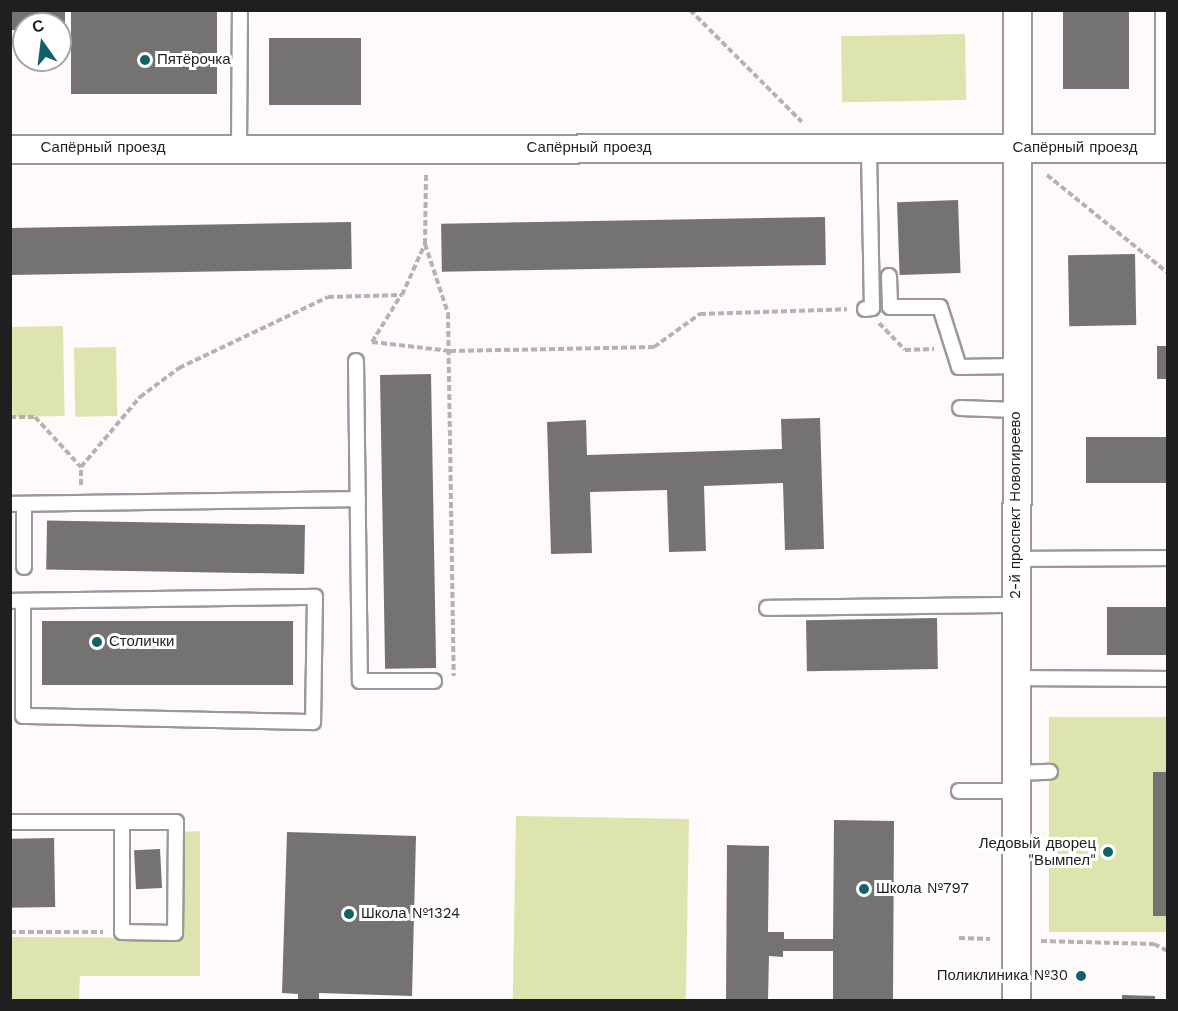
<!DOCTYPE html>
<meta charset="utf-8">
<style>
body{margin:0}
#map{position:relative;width:1178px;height:1011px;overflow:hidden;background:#fefaf9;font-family:"Work Sans",sans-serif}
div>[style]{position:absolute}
.green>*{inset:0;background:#dde4ad;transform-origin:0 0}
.building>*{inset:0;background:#757371;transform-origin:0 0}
.path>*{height:4px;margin-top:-2px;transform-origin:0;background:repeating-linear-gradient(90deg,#b5b2b2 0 6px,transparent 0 9px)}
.roads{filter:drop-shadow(2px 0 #9b9896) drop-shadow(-2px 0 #9b9896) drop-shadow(0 2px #9b9896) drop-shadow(0 -2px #9b9896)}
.service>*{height:14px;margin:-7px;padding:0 7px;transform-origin:7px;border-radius:7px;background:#fff}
.minor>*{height:27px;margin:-13.5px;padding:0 13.5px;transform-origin:13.5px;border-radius:13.5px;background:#fff}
.dots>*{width:16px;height:16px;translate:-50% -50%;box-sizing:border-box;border:3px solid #fff;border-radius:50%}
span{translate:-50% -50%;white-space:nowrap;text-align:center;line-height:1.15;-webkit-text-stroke:6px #fff;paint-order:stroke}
.poi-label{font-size:15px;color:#201f1f}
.left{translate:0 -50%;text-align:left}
.right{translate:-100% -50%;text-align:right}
.street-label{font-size:15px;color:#201f1f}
.frame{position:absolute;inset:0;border:12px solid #201f1f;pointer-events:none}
.north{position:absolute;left:12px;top:12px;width:60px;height:60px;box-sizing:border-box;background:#fff;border:2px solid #a6a5a5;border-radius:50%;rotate:346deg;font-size:16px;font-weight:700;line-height:24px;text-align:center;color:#201f1f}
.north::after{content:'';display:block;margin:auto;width:21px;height:27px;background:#12616a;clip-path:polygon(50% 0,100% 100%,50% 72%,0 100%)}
</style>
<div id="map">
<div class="green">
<i style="left:965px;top:34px;width:66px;height:124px;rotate:89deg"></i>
<i style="left:63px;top:326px;width:90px;height:52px;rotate:89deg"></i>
<i style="left:116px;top:347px;width:69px;height:42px;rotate:89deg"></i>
<i style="left:1049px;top:717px;width:118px;height:215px"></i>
<i style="left:516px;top:816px;width:173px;height:184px;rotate:1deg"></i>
<i style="clip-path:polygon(200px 831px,200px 976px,80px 976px,79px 1000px,11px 1000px,11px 937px,182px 938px,181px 832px)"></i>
</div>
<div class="building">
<i style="clip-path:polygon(10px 10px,65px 10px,65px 46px,60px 46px,60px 24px,24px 24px,24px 30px,10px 30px)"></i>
<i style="left:71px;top:10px;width:146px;height:84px"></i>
<i style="left:1063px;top:10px;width:66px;height:79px"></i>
<i style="left:269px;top:38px;width:92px;height:67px"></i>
<i style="left:958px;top:200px;width:73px;height:61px;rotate:88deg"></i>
<i style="left:825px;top:217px;width:48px;height:384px;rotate:89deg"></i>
<i style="left:351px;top:222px;width:47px;height:341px;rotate:89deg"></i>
<i style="left:1135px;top:254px;width:71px;height:67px;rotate:89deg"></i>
<i style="left:1157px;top:346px;width:11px;height:33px"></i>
<i style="left:431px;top:374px;width:294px;height:51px;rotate:89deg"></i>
<i style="clip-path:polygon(820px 418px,824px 549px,785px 550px,783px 483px,704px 486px,706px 551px,669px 552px,667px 490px,590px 492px,592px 553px,551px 554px,547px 422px,586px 420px,587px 455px,782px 449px,781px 419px)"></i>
<i style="left:1086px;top:437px;width:82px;height:46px"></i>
<i style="left:305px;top:525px;width:49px;height:258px;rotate:91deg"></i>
<i style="left:1168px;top:607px;width:48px;height:61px;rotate:90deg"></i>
<i style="left:937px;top:618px;width:51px;height:131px;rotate:89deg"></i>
<i style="left:293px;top:621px;width:64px;height:251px;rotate:90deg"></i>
<i style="left:1153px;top:772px;width:15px;height:144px"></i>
<i style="clip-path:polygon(834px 820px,894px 821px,893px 1000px,833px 1000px,833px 951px,783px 951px,783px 957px,769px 956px,768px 1000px,726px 1000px,727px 845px,769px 846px,768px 932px,784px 932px,784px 939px,833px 939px)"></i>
<i style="clip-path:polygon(287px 832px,416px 836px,412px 996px,319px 993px,319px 1000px,298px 1000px,298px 994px,282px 993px)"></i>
<i style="left:54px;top:838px;width:69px;height:44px;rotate:89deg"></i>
<i style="left:160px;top:849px;width:39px;height:26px;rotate:87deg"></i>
<i style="clip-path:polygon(1122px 995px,1155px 996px,1155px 1000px,1122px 1000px)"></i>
</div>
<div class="path">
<i style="left:690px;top:10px;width:158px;rotate:45deg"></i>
<i style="left:1047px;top:175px;width:156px;rotate:39deg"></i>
<i style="left:425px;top:244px;width:73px;rotate:71.6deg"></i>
<i style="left:448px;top:313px;width:363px;rotate:89.1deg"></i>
<i style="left:879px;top:323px;width:37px;rotate:46deg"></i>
<i style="left:905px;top:350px;width:29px;rotate:-2deg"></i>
<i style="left:372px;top:342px;width:79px;rotate:6.6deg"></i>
<i style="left:450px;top:351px;width:204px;rotate:-1.1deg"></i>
<i style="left:654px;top:347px;width:57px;rotate:-35.7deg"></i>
<i style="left:700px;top:314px;width:147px;rotate:-1.9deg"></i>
<i style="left:372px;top:342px;width:55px;rotate:-58.3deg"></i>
<i style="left:10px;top:417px;width:25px"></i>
<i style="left:35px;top:417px;width:68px;rotate:47.4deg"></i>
<i style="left:81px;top:485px;width:18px;rotate:-90deg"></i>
<i style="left:81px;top:467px;width:92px;rotate:-49.9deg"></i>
<i style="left:140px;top:397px;width:49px;rotate:-36.6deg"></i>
<i style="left:179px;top:368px;width:165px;rotate:-25.5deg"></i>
<i style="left:328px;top:297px;width:74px;rotate:-1.5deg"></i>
<i style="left:402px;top:295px;width:56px;rotate:-65.7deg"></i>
<i style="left:425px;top:244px;width:71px;rotate:-89.2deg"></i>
<i style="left:10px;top:932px;width:93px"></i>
<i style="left:959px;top:938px;width:31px;rotate:2deg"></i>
<i style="left:1041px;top:941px;width:113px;rotate:1.5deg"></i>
<i style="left:1154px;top:944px;width:16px;rotate:27deg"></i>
</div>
<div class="roads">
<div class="service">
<i style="left:1163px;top:10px;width:138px;rotate:90deg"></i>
<i style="left:239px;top:147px;width:137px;rotate:-89.6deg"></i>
<i style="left:889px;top:276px;width:31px;rotate:88deg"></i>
<i style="left:890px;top:307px;width:50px"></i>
<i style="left:940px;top:307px;width:63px;rotate:72.4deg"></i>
<i style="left:959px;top:367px;width:57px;rotate:-1deg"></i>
<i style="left:865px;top:309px;width:7px;rotate:-8deg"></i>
<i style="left:872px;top:308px;width:160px;rotate:-91.1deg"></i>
<i style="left:356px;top:361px;width:320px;rotate:89.3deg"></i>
<i style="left:360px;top:681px;width:74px"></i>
<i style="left:960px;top:408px;width:56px;rotate:2deg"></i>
<i style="left:10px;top:504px;width:348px;rotate:-0.8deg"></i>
<i style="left:1016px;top:559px;width:152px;rotate:-0.4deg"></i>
<i style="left:24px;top:567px;width:63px;rotate:-90deg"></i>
<i style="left:10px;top:601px;width:305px;rotate:-0.8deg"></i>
<i style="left:315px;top:597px;width:125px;rotate:90.9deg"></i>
<i style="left:313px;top:722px;width:290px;rotate:-178.8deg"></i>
<i style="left:23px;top:716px;width:115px;rotate:-90deg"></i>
<i style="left:767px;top:608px;width:249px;rotate:-0.7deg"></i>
<i style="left:1016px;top:678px;width:152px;rotate:0.4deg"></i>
<i style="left:1016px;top:773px;width:34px;rotate:-2deg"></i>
<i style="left:959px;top:791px;width:57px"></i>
<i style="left:10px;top:822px;width:166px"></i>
<i style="left:176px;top:822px;width:111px;rotate:90.5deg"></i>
<i style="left:175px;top:933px;width:53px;rotate:-178.9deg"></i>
<i style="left:122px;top:932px;width:110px;rotate:-90deg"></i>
</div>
<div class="minor">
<i style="left:10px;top:149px;width:1158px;rotate:-0.05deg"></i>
<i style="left:1016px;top:1000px;width:990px;rotate:-89.94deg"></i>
</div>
</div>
<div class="dots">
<i style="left:145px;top:60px;background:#12616a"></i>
<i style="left:97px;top:642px;background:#12616a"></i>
<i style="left:1108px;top:852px;background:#12616a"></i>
<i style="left:864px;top:889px;background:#12616a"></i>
<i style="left:349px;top:914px;background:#12616a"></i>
<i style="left:1081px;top:976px;background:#12616a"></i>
</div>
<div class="poi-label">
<span class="left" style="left:157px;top:60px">Пятёрочка</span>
<span class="left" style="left:109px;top:642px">Столички</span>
<span class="right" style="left:1096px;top:852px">Ледовый дворец<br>"Вымпел"</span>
<span class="left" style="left:876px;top:889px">Школа №797</span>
<span class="left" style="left:361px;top:914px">Школа №1324</span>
<span class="right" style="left:1068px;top:976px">Поликлиника №30</span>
</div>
<div class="street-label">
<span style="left:103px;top:148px">Сапёрный проезд</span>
<span style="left:589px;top:148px">Сапёрный проезд</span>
<span style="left:1075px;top:148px">Сапёрный проезд</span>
<span style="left:1016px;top:505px;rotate:-90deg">2-й проспект Новогиреево</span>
</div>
<div class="frame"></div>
<div class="north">С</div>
</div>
